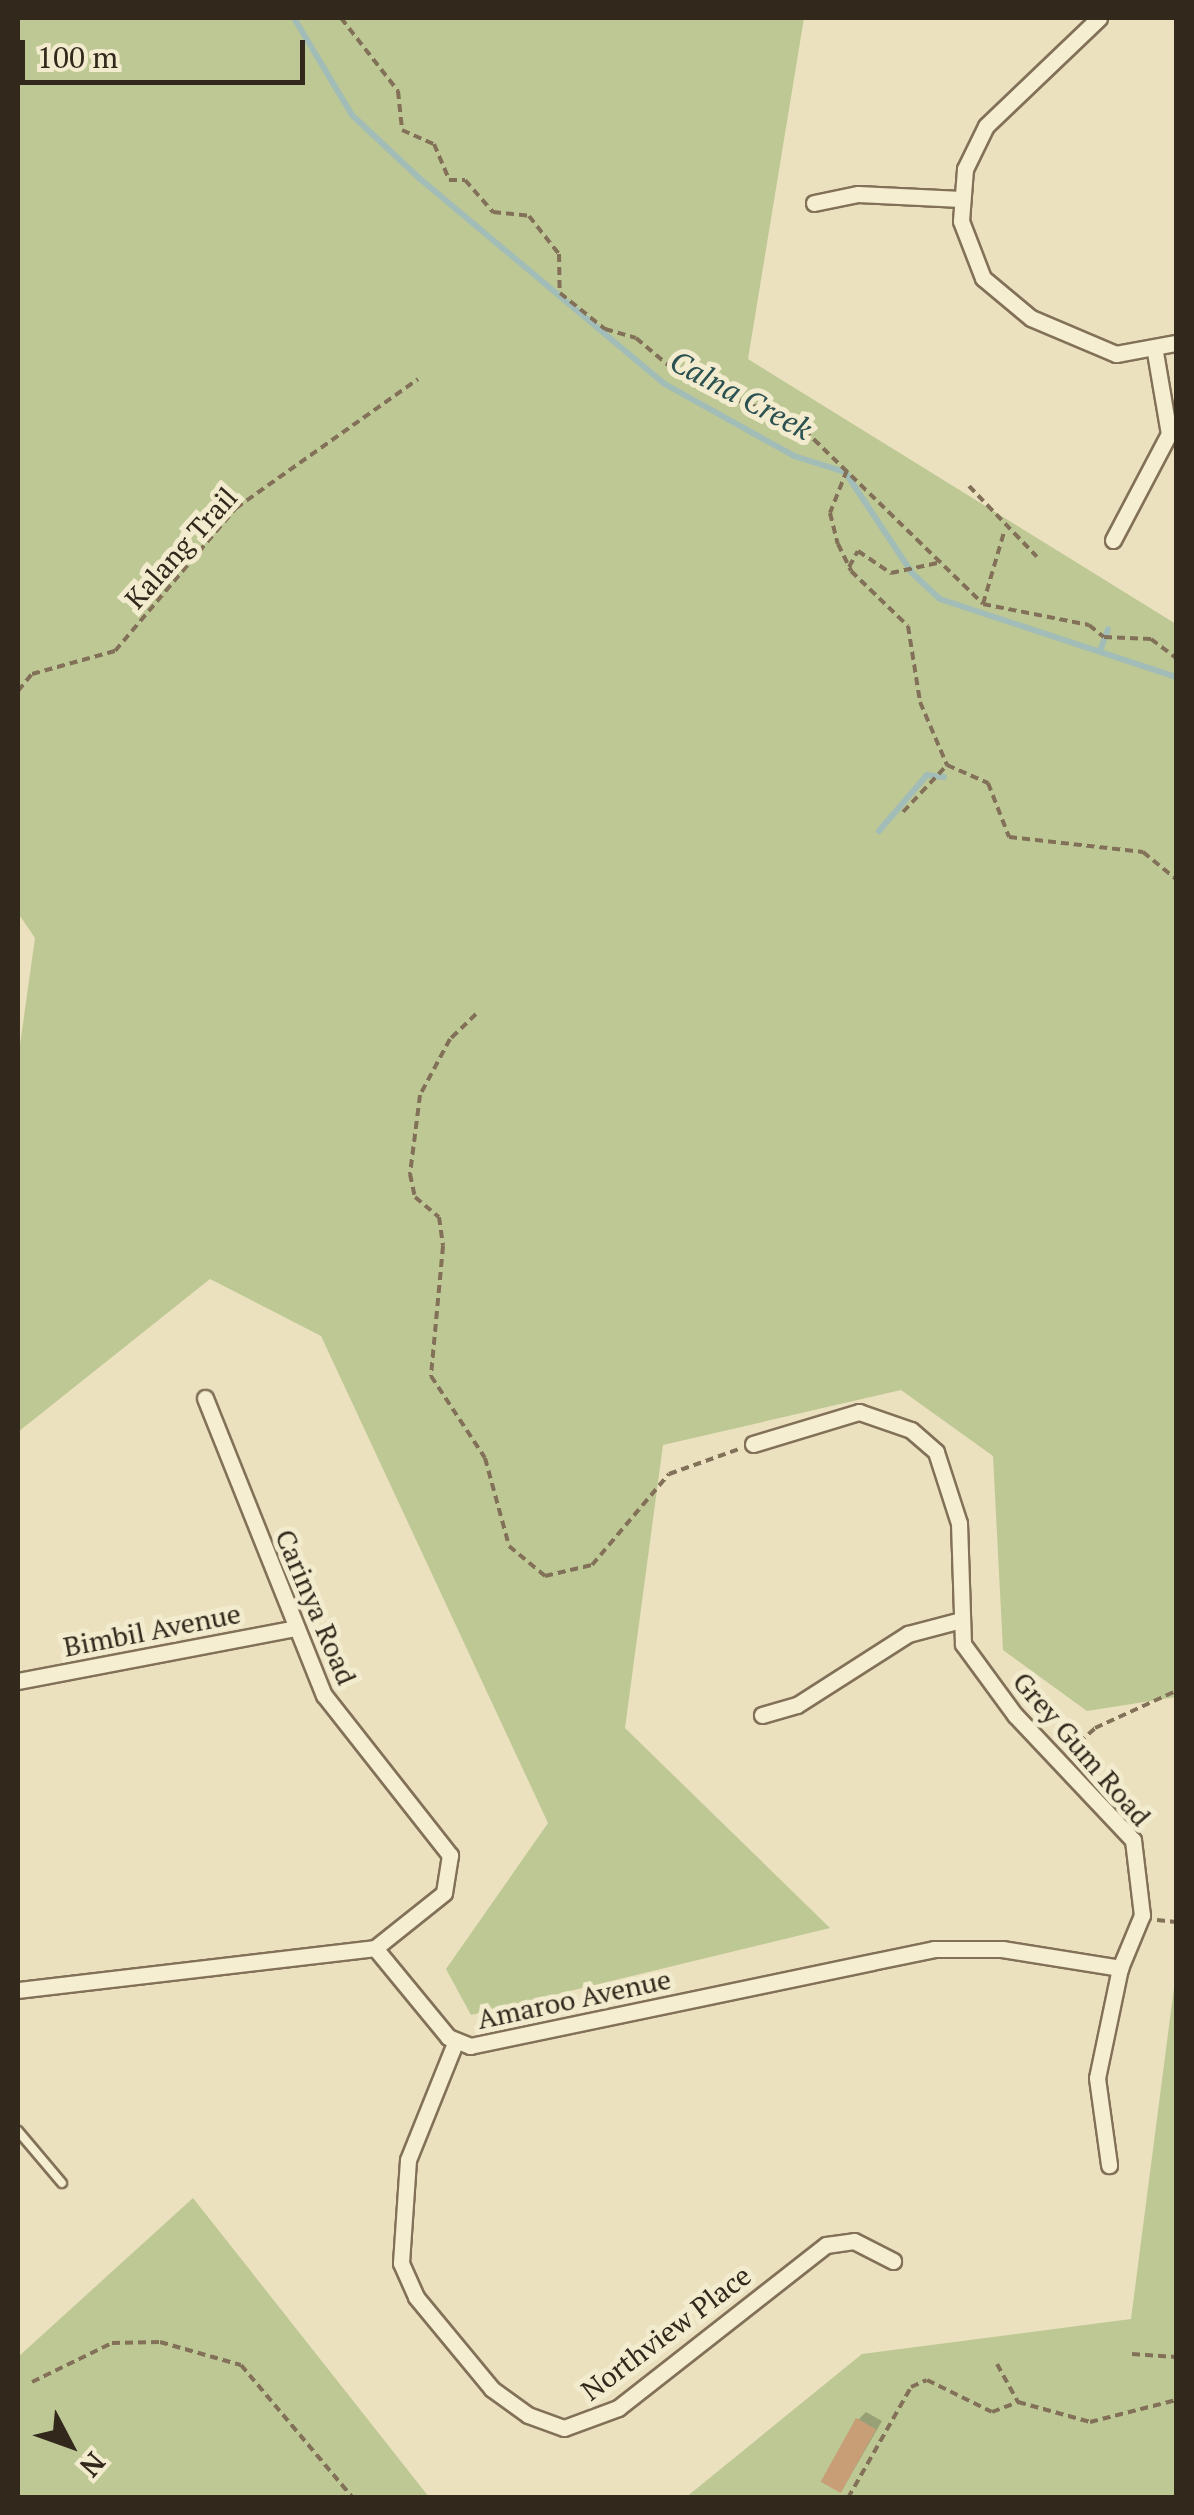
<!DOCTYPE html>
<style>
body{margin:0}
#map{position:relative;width:1194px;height:2515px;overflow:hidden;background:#ebe1bf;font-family:"PT Serif",serif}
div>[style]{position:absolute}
.green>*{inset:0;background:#bec894}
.shadow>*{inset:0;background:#0003}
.stream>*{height:6px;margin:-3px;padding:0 3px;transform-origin:3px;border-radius:3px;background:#a2bdb7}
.building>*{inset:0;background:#c79e76;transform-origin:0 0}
.path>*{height:4px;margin-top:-2px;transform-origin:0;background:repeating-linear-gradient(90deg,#827158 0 8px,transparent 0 13px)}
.roads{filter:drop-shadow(2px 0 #827158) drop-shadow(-2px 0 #827158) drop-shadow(0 2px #827158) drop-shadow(0 -2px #827158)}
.lane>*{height:8px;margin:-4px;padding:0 4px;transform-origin:4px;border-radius:4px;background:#f6eed1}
.street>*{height:15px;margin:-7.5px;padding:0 7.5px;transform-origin:7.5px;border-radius:7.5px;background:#f6eed1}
span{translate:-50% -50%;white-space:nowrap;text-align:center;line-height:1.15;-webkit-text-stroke:10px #f3ebce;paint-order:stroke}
.street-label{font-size:28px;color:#32281c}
.water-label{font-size:30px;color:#2c5151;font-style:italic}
.frame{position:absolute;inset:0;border:20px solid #32281c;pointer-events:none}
.north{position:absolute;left:20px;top:2395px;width:100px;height:100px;-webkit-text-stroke:8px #f3ebce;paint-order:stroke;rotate:131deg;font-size:28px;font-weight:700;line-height:40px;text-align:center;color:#32281c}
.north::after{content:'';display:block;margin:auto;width:35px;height:45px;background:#32281c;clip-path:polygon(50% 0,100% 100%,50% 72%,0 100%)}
.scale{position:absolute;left:20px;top:40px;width:285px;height:45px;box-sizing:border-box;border:5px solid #32281c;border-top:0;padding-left:12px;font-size:30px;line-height:35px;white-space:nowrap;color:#32281c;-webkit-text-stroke:8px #f3ebce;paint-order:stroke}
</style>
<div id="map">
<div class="green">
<i style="clip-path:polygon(18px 18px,804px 18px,748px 359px,1176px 624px,1176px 1697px,1087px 1711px,1003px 1650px,993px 1456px,901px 1390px,663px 1445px,625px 1728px,830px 1928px,471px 2015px,446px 1969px,548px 1823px,321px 1336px,210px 1279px,18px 1432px,18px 1059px,35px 938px,18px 913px)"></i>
<i style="clip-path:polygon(1176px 1972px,1176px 2497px,685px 2498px,862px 2354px,1131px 2319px)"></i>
<i style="clip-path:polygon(193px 2198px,429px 2497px,18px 2497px,18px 2357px)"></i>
</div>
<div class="shadow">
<i style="clip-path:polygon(866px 2412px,882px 2421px,842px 2490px,858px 2420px)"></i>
</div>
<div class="stream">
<i style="left:294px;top:18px;width:113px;rotate:59.1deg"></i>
<i style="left:352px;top:115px;width:92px;rotate:43.2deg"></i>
<i style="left:419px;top:178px;width:319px;rotate:40deg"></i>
<i style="left:663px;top:383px;width:150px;rotate:29.1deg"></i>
<i style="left:794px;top:456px;width:53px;rotate:17.4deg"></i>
<i style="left:845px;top:472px;width:121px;rotate:56.4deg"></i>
<i style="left:912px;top:573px;width:38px;rotate:43deg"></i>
<i style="left:940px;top:599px;width:249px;rotate:18.3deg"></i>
<i style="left:1100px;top:651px;width:23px;rotate:-70deg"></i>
<i style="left:879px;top:831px;width:74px;rotate:-49.4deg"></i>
<i style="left:927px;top:775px;width:17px;rotate:7deg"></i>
</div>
<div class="building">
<i style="left:856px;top:2418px;width:23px;height:73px;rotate:29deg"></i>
</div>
<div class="path">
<i style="left:341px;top:18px;width:93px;rotate:52deg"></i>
<i style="left:398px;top:91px;width:39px;rotate:84deg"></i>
<i style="left:402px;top:130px;width:35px;rotate:24deg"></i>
<i style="left:434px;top:144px;width:39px;rotate:67deg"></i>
<i style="left:449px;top:180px;width:16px"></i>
<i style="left:465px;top:180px;width:43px;rotate:48.8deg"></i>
<i style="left:493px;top:212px;width:36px;rotate:6deg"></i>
<i style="left:529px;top:216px;width:48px;rotate:51.7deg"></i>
<i style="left:559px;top:254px;width:39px;rotate:89deg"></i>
<i style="left:560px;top:293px;width:58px;rotate:38.7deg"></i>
<i style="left:605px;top:329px;width:32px;rotate:16deg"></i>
<i style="left:636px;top:338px;width:68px;rotate:40.2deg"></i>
<i style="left:688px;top:382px;width:114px;rotate:20deg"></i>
<i style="left:795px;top:421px;width:262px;rotate:44.2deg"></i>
<i style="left:983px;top:604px;width:108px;rotate:11.2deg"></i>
<i style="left:1089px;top:625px;width:19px;rotate:39deg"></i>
<i style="left:1104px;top:637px;width:47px;rotate:2.4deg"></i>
<i style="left:1151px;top:639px;width:31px;rotate:37deg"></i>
<i style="left:847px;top:470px;width:46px;rotate:111.6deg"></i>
<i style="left:830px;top:513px;width:32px;rotate:76deg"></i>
<i style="left:838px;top:544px;width:30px;rotate:64deg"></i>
<i style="left:851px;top:571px;width:79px;rotate:44deg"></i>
<i style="left:908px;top:626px;width:77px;rotate:81deg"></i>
<i style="left:920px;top:702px;width:69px;rotate:66.8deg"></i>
<i style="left:947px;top:765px;width:45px;rotate:23.7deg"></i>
<i style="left:988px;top:783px;width:58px;rotate:68.7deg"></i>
<i style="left:1009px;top:837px;width:135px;rotate:6.4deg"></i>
<i style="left:1143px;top:852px;width:43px;rotate:39.3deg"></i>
<i style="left:969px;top:486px;width:98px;rotate:46.2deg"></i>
<i style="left:849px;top:567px;width:18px;rotate:-61deg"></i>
<i style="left:858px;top:551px;width:40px;rotate:34deg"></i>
<i style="left:891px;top:573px;width:52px;rotate:-12.2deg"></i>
<i style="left:983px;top:604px;width:75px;rotate:-73.7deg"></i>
<i style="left:18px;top:691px;width:22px;rotate:-51deg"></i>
<i style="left:32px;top:674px;width:86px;rotate:-15.5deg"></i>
<i style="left:115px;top:651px;width:187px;rotate:-49.8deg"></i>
<i style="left:236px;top:508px;width:223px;rotate:-35.3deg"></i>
<i style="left:903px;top:812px;width:64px;rotate:-46.9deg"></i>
<i style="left:476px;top:1014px;width:36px;rotate:136deg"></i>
<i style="left:450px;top:1039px;width:64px;rotate:118.2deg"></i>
<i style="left:420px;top:1095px;width:80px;rotate:97.2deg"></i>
<i style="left:410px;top:1174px;width:24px;rotate:78deg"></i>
<i style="left:415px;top:1197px;width:31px;rotate:40deg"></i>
<i style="left:439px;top:1217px;width:29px;rotate:82deg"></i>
<i style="left:443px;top:1246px;width:131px;rotate:95.3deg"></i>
<i style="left:431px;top:1376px;width:98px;rotate:56.6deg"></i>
<i style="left:485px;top:1458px;width:91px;rotate:74.7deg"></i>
<i style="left:509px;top:1546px;width:47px;rotate:39.8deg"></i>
<i style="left:545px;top:1576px;width:48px;rotate:-13.2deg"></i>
<i style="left:592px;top:1565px;width:119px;rotate:-49.8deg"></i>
<i style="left:669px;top:1474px;width:74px;rotate:-19.7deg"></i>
<i style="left:1069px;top:1751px;width:35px;rotate:-41deg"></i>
<i style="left:1095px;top:1728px;width:89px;rotate:-24.6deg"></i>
<i style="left:1157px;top:1920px;width:19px;rotate:6deg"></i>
<i style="left:1132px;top:2354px;width:44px;rotate:3.9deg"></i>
<i style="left:997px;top:2364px;width:43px;rotate:61.1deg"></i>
<i style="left:32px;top:2382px;width:89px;rotate:-26deg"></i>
<i style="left:112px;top:2343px;width:48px;rotate:-1.2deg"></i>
<i style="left:160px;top:2342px;width:84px;rotate:15.9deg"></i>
<i style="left:241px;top:2365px;width:174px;rotate:49.9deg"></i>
<i style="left:1018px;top:2402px;width:75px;rotate:15.5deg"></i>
<i style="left:1090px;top:2422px;width:89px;rotate:-14.3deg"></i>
<i style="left:848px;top:2498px;width:128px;rotate:-60.4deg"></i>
<i style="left:911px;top:2387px;width:17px;rotate:-24deg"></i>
<i style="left:927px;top:2380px;width:72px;rotate:26.2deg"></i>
<i style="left:992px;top:2412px;width:28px;rotate:-21deg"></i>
</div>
<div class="roads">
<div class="lane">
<i style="left:18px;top:2131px;width:68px;rotate:49.8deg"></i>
</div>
<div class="street">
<i style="left:1099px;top:18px;width:156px;rotate:136.3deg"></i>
<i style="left:986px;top:126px;width:48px;rotate:116deg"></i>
<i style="left:965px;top:169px;width:52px;rotate:94.4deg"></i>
<i style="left:961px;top:221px;width:61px;rotate:68.9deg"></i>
<i style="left:983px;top:278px;width:62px;rotate:39.8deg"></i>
<i style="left:1031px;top:318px;width:92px;rotate:23deg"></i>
<i style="left:1116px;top:354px;width:61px;rotate:-10.4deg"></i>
<i style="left:814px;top:203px;width:45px;rotate:-11.6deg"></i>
<i style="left:858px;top:194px;width:103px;rotate:2.8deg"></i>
<i style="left:1113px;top:540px;width:120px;rotate:-62.2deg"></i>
<i style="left:1169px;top:434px;width:83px;rotate:-99.7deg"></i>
<i style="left:205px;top:1398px;width:320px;rotate:68.2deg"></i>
<i style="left:324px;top:1695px;width:204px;rotate:51.8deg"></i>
<i style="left:450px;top:1855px;width:38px;rotate:99deg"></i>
<i style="left:444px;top:1893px;width:88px;rotate:141.4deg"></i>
<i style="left:753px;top:1444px;width:111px;rotate:-16.8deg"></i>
<i style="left:859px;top:1412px;width:55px;rotate:19.1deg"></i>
<i style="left:911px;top:1430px;width:33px;rotate:41deg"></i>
<i style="left:936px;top:1452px;width:75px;rotate:72.1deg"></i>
<i style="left:959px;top:1523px;width:121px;rotate:88.1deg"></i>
<i style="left:963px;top:1644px;width:88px;rotate:53.8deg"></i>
<i style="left:1015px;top:1715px;width:172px;rotate:46.7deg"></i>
<i style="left:1133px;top:1840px;width:76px;rotate:83.2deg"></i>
<i style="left:1142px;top:1915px;width:57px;rotate:112.5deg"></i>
<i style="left:1120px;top:1968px;width:112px;rotate:101.8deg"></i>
<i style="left:1097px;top:2078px;width:88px;rotate:82.1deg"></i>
<i style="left:18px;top:1681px;width:282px;rotate:-10.8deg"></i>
<i style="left:762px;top:1715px;width:36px;rotate:-16deg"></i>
<i style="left:797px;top:1705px;width:132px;rotate:-32.6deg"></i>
<i style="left:908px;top:1634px;width:51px;rotate:-14.9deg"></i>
<i style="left:18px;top:1990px;width:359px;rotate:-6.7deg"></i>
<i style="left:375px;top:1948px;width:115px;rotate:50.6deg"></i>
<i style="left:448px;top:2037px;width:24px;rotate:22deg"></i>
<i style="left:470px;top:2046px;width:474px;rotate:-11.8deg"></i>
<i style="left:934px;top:1949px;width:68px"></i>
<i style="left:1002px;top:1949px;width:120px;rotate:9.1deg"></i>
<i style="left:455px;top:2043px;width:126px;rotate:111.9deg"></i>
<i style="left:408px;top:2160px;width:103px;rotate:93.9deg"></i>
<i style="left:401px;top:2263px;width:37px;rotate:66deg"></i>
<i style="left:416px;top:2297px;width:119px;rotate:50.4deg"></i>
<i style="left:492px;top:2389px;width:44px;rotate:35.8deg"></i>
<i style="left:528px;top:2415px;width:38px;rotate:20deg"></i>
<i style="left:564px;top:2428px;width:58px;rotate:-20.3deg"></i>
<i style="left:618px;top:2408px;width:264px;rotate:-38.1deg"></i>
<i style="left:826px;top:2245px;width:28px;rotate:-8deg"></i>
<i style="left:854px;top:2241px;width:44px;rotate:27.1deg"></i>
</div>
</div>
<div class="street-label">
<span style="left:181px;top:548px;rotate:-48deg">Kalang Trail</span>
<span style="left:316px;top:1607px;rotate:67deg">Carinya Road</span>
<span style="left:152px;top:1630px;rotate:-11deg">Bimbil Avenue</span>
<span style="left:1082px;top:1749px;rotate:49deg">Grey Gum Road</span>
<span style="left:574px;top:1999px;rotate:-12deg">Amaroo Avenue</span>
<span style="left:666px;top:2333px;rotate:-37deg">Northview Place</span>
</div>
<div class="water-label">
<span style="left:741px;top:395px;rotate:28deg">Calna Creek</span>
</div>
<div class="frame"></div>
<div class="north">N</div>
<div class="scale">100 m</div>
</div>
